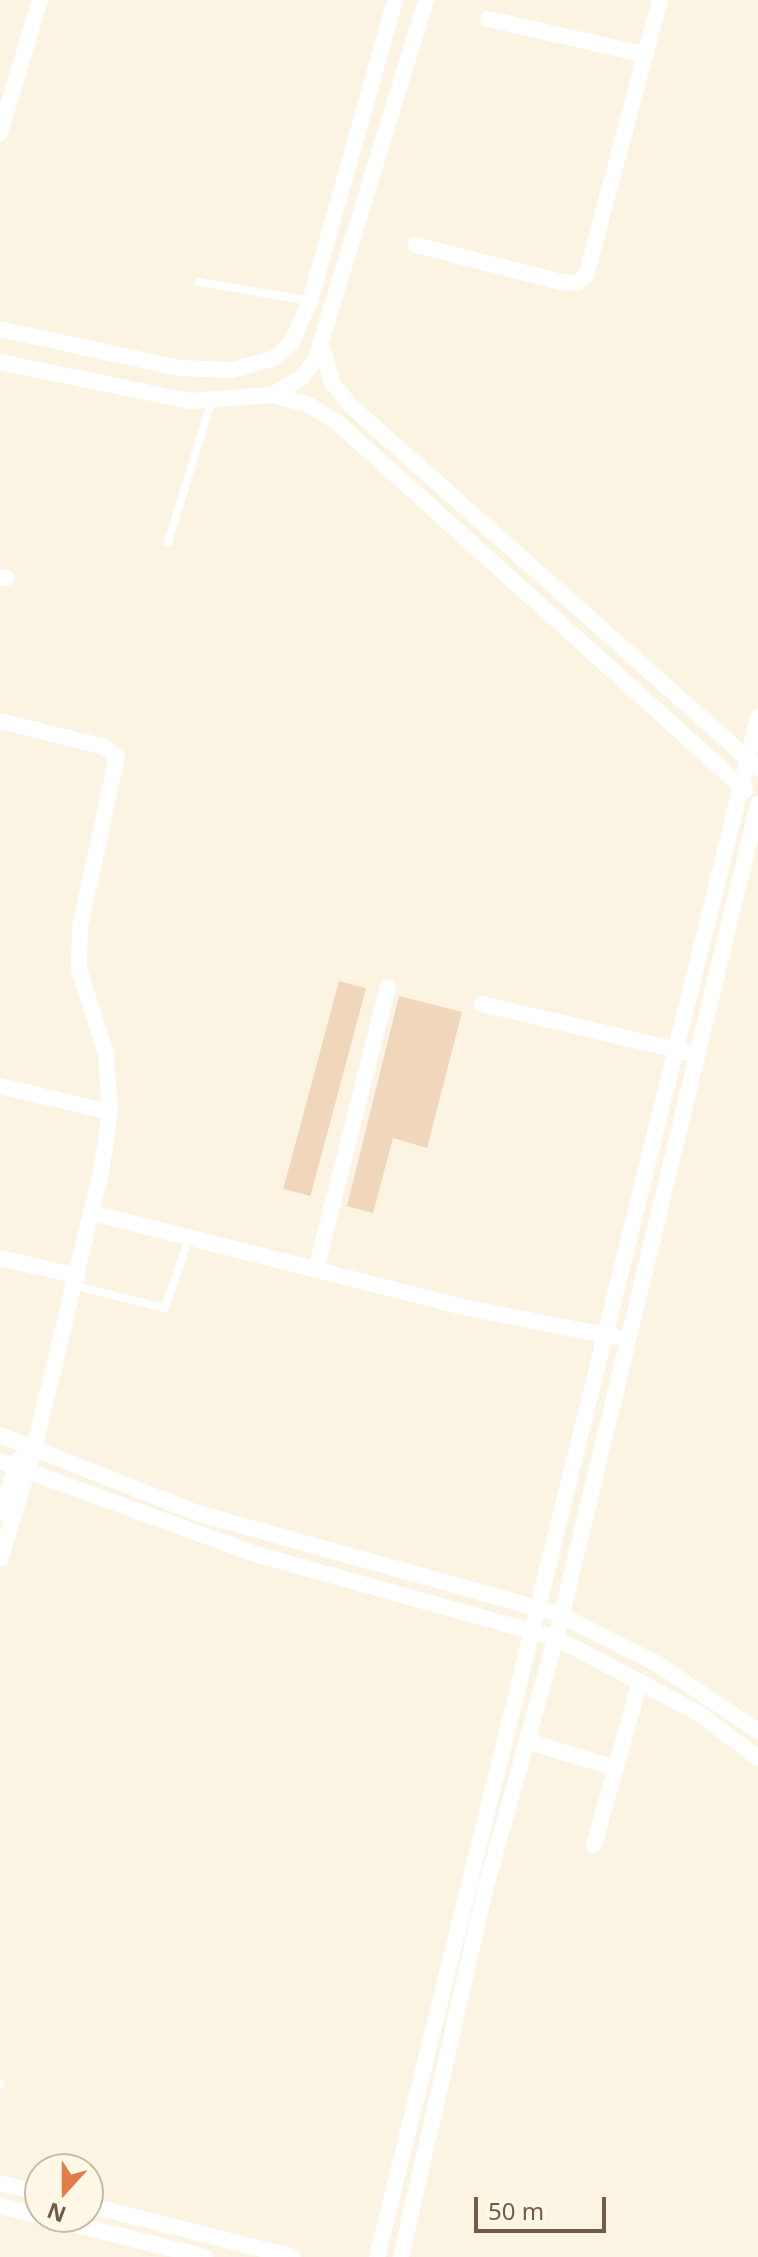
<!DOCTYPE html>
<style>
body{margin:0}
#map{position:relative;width:758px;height:2257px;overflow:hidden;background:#fbf4e2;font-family:"Noto Sans",sans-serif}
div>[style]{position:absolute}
.building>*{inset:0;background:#f0d6ba;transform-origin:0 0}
.lane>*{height:8px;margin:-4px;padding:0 4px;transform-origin:4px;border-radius:4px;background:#fff}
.street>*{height:16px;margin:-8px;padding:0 8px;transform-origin:8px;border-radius:8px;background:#fff}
span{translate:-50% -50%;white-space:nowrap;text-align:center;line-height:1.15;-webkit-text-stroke:8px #fff8e7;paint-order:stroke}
.north{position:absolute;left:24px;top:2153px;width:80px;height:80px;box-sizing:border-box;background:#fff8e7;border:2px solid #c7baa8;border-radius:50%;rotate:201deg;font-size:22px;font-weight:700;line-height:32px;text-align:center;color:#725c49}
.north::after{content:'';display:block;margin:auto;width:28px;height:36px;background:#e37c49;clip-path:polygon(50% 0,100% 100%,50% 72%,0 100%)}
.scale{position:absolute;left:474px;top:2197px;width:132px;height:36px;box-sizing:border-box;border:4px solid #725c49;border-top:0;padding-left:10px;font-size:24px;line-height:28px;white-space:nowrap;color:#725c49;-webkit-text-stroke:6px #fff8e7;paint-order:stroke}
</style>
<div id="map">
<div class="building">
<i style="left:339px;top:981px;width:28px;height:215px;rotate:15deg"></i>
<i style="clip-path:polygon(399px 996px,462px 1012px,427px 1148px,393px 1138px,373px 1213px,347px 1206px)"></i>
</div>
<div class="lane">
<i style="left:199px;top:282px;width:113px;rotate:9.7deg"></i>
<i style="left:168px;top:543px;width:147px;rotate:-73deg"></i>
<i style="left:75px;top:1286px;width:93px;rotate:13.7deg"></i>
<i style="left:165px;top:1308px;width:74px;rotate:-71.1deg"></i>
<i style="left:0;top:2084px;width:1px"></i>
</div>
<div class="street">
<i style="left:488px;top:19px;width:162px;rotate:12.8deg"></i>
<i style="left:0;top:133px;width:139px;rotate:-73.3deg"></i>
<i style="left:416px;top:245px;width:150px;rotate:14.3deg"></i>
<i style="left:561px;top:282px;width:16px;rotate:4deg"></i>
<i style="left:577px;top:283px;width:11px;rotate:-38deg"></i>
<i style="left:586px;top:276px;width:286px;rotate:-75deg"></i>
<i style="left:0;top:329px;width:183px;rotate:12.3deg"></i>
<i style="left:179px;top:368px;width:53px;rotate:2.2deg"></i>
<i style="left:232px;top:370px;width:45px;rotate:-15.6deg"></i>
<i style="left:275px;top:358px;width:23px;rotate:-43deg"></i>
<i style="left:292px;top:342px;width:45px;rotate:-66.3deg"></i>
<i style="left:310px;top:301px;width:313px;rotate:-74.2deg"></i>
<i style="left:322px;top:347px;width:36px;rotate:74deg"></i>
<i style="left:332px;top:382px;width:31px;rotate:52deg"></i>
<i style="left:351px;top:406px;width:545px;rotate:41.65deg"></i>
<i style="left:0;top:362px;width:194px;rotate:11.6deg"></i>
<i style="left:190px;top:401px;width:82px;rotate:-4.2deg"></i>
<i style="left:272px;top:395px;width:34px;rotate:-30deg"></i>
<i style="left:301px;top:378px;width:22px;rotate:-51deg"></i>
<i style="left:315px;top:361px;width:378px;rotate:-72.9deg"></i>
<i style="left:272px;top:395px;width:38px;rotate:15deg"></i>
<i style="left:309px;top:405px;width:36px;rotate:32deg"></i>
<i style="left:339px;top:424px;width:547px;rotate:42.03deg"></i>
<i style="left:0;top:577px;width:7px;rotate:8deg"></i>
<i style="left:0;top:721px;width:107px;rotate:14deg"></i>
<i style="left:104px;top:747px;width:16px;rotate:38deg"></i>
<i style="left:117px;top:757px;width:173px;rotate:102.3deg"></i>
<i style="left:80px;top:926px;width:43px;rotate:91.3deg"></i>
<i style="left:79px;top:969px;width:89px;rotate:72.4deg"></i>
<i style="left:106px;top:1054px;width:58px;rotate:86.1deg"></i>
<i style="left:110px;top:1112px;width:61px;rotate:98.5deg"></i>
<i style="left:101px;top:1172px;width:286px;rotate:103.6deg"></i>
<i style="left:34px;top:1450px;width:114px;rotate:107.3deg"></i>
<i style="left:482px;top:1004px;width:209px;rotate:13.3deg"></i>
<i style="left:0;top:1086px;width:113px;rotate:13.3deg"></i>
<i style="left:92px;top:1213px;width:388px;rotate:14.2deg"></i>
<i style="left:468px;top:1308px;width:151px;rotate:11.1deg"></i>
<i style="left:0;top:1258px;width:80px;rotate:13deg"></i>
<i style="left:316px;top:1269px;width:291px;rotate:-75.7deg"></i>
<i style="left:0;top:1435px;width:212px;rotate:21.6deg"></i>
<i style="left:197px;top:1513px;width:375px;rotate:15.6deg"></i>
<i style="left:558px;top:1614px;width:110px;rotate:26.6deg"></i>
<i style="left:656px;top:1663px;width:123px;rotate:33.7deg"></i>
<i style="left:0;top:1461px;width:271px;rotate:20deg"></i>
<i style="left:255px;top:1554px;width:313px;rotate:15.6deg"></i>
<i style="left:556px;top:1638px;width:161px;rotate:27.8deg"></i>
<i style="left:698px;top:1713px;width:75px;rotate:36.9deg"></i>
<i style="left:0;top:1513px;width:57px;rotate:-70.6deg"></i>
<i style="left:527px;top:1741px;width:92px;rotate:17.1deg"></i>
<i style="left:594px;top:1845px;width:170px;rotate:-74.3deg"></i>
<i style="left:0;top:2183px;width:41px;rotate:14deg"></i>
<i style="left:88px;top:2205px;width:211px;rotate:14.2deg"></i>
<i style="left:0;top:2206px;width:41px;rotate:14deg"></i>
<i style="left:45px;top:2217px;width:165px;rotate:14deg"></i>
<i style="left:377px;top:2257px;width:1586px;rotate:-76.1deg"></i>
<i style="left:401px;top:2257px;width:384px;rotate:-77.1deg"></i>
<i style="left:487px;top:1883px;width:255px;rotate:-74.3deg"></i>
<i style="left:556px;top:1638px;width:858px;rotate:-76.38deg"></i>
</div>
<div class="north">N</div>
<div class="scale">50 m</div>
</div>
